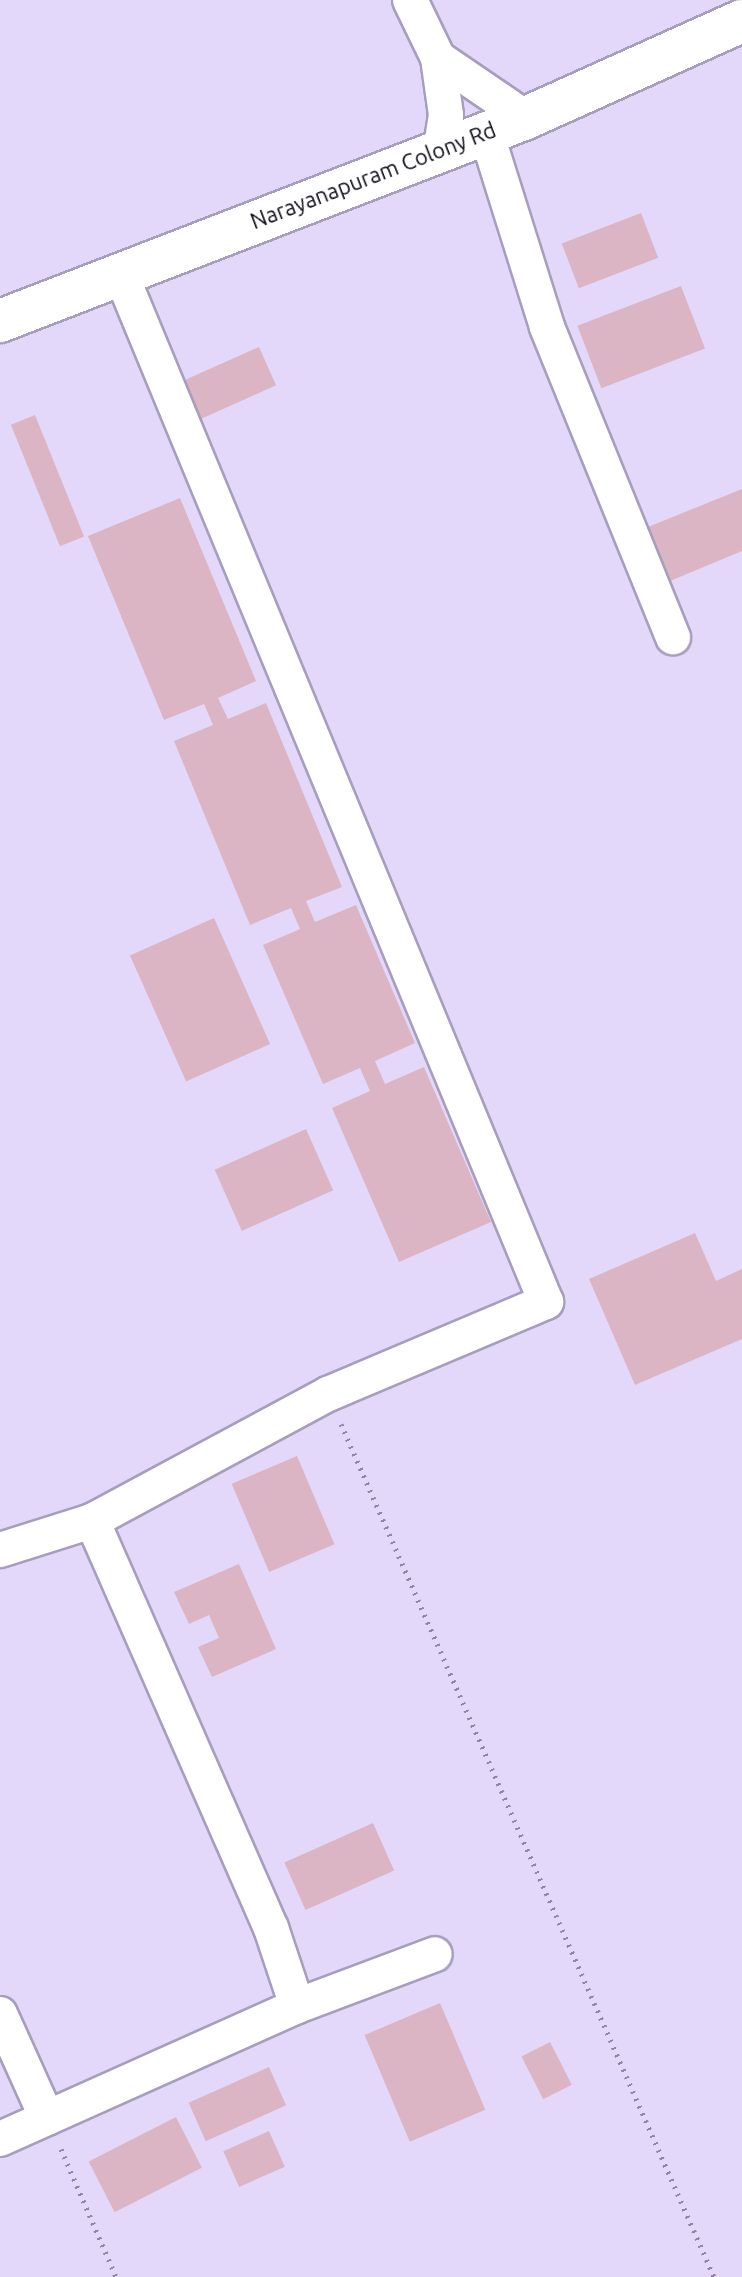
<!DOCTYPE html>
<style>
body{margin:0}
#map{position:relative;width:742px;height:2277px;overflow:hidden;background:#e3d8fa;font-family:Ubuntu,sans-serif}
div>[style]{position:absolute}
.building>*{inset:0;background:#dbb5c4;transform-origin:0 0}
.path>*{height:5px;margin-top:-2.5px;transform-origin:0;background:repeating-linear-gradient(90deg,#8f869f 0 2px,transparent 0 8px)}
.roads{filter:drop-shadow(2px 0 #a79dbd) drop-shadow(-2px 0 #a79dbd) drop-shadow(0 2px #a79dbd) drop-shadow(0 -2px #a79dbd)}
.minor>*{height:34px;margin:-17px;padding:0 17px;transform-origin:17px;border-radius:17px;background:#fff}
.tertiary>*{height:42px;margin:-21px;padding:0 21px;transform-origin:21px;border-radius:21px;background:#fff}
span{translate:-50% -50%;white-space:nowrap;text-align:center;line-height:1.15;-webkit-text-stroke:6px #fff;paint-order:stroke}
.street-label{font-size:22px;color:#0e0a15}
</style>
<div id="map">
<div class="building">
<i style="left:641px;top:213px;width:48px;height:85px;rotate:69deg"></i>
<i style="left:681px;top:286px;width:67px;height:111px;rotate:69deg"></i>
<i style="left:259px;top:347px;width:42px;height:83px;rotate:66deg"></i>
<i style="left:35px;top:415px;width:131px;height:26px;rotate:68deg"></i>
<i style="clip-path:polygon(742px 489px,742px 551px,670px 581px,648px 527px)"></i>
<i style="clip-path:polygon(180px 498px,256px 681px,218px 698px,228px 719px,266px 703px,342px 887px,306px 901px,315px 922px,356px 905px,415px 1043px,375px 1061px,385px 1084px,424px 1067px,491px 1222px,399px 1262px,332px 1108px,370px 1091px,360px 1068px,323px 1084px,263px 945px,300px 929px,291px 908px,250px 925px,174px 741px,213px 725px,204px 704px,164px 720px,88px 536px)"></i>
<i style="left:214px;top:918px;width:138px;height:92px;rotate:66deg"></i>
<i style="left:306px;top:1129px;width:67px;height:100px;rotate:66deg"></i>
<i style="clip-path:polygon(695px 1233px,716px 1281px,742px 1269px,742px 1339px,635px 1385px,589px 1279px)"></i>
<i style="left:297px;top:1456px;width:96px;height:71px;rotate:67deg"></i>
<i style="clip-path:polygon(239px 1564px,276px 1649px,212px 1677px,198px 1647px,219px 1638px,209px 1615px,189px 1624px,174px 1592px)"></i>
<i style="left:373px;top:1823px;width:52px;height:97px;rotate:66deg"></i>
<i style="left:440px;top:2003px;width:116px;height:82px;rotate:67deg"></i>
<i style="left:550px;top:2042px;width:48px;height:32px;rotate:63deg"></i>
<i style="left:269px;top:2067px;width:42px;height:88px;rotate:66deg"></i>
<i style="left:176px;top:2117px;width:57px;height:98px;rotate:63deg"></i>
<i style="left:269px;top:2131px;width:39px;height:50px;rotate:66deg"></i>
</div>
<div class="path">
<i style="left:341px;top:1424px;width:931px;rotate:66.38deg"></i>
<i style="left:61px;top:2149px;width:139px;rotate:66.7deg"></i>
</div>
<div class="roads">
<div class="minor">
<i style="left:410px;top:0;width:64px;rotate:64.2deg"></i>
<i style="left:438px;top:58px;width:58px;rotate:82deg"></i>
<i style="left:446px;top:115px;width:33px;rotate:99deg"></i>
<i style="left:438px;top:58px;width:107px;rotate:34.3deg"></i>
<i style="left:486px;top:132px;width:204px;rotate:72.6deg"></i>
<i style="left:547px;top:327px;width:335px;rotate:67.9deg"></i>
<i style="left:0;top:1550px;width:96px;rotate:-17.5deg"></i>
<i style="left:92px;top:1521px;width:268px;rotate:-28.3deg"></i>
<i style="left:328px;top:1394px;width:237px;rotate:-22.9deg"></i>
<i style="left:546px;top:1302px;width:1115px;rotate:-112.47deg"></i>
<i style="left:297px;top:2006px;width:147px;rotate:-20.6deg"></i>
<i style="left:0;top:2014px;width:114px;rotate:65.7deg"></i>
<i style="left:0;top:2139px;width:325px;rotate:-24.1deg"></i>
<i style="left:297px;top:2006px;width:82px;rotate:-108.4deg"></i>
<i style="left:271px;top:1928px;width:445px;rotate:-113.7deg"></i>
</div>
<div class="tertiary">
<i style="left:0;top:321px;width:564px;rotate:-21.1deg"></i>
<i style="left:526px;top:118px;width:237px;rotate:-24.2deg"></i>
</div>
</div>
<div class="street-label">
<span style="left:373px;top:175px;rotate:-21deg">Narayanapuram Colony Rd</span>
</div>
</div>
